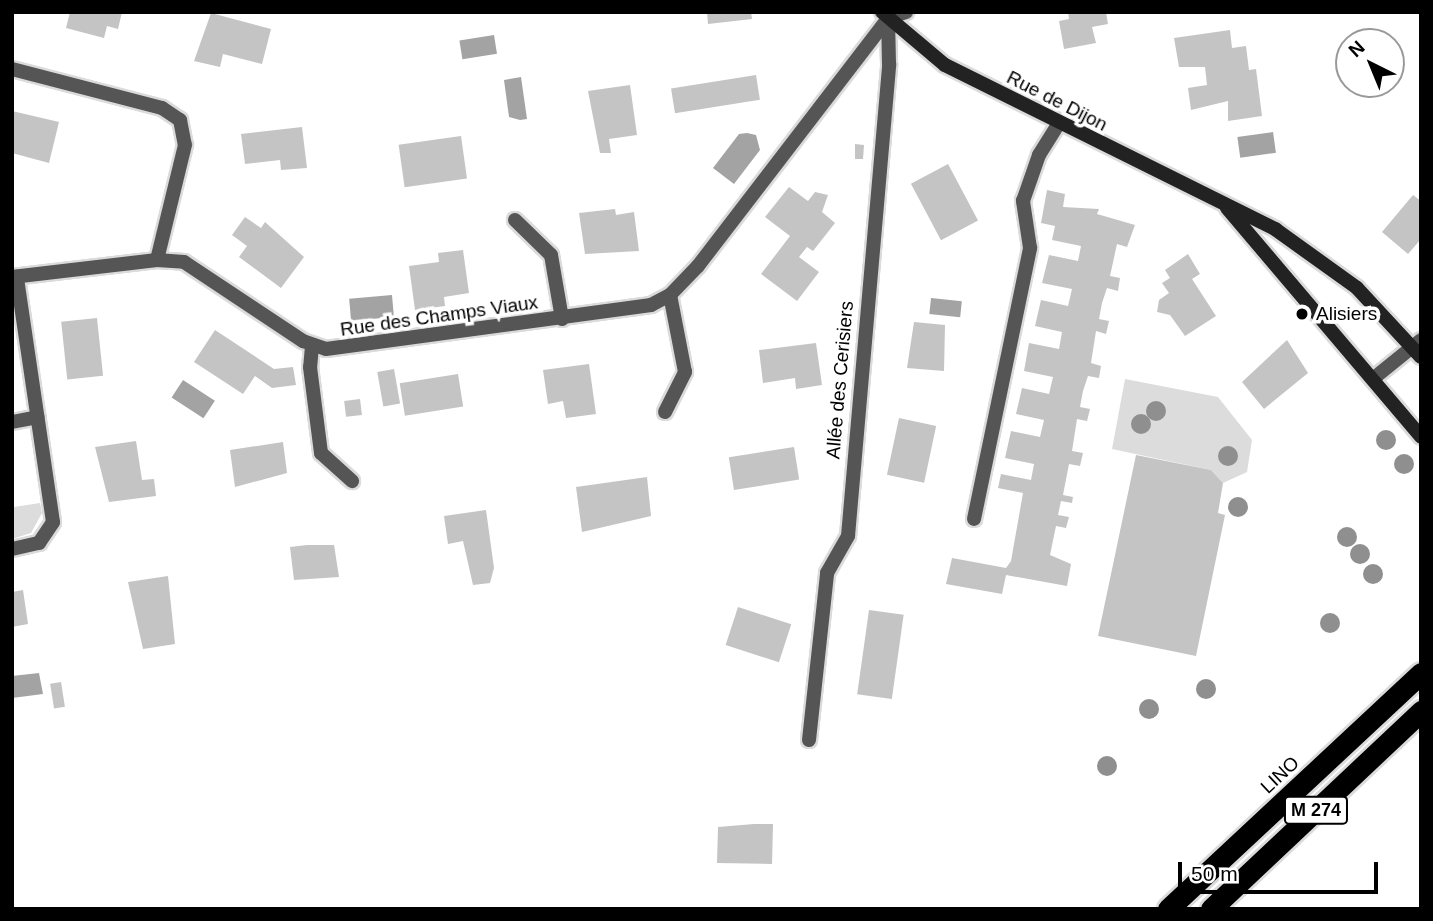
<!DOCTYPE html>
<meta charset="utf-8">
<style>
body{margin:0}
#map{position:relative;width:1433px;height:921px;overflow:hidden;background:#fff;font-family:Helvetica,sans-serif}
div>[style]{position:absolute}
.green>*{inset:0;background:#dcdcdc}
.water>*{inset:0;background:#a3a3a3;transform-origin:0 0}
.building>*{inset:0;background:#c4c4c4;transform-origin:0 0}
.roads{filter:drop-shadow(2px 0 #dbdbdb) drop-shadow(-2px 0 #dbdbdb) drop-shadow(0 2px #dbdbdb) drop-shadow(0 -2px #dbdbdb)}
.lane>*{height:14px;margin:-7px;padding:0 7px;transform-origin:7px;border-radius:7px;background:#555}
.street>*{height:14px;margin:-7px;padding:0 7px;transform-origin:7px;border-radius:7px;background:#555}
.secondary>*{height:14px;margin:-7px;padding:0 7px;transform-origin:7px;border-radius:7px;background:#222}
.highway>*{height:21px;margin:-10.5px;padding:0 10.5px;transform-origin:10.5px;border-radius:10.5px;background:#000}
.trees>*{width:20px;height:20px;margin:-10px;border-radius:50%;background:#8f8f8f}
.dots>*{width:19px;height:19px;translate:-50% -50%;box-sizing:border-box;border:4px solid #fff;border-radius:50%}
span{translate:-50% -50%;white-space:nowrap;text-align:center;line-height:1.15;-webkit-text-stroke:7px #fff;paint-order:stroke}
.shield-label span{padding:2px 5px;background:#fff;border:2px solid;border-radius:5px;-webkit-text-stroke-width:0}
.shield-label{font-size:18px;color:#000;font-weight:700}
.street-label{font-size:19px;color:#000}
.poi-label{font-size:19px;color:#000}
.left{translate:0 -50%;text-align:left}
.frame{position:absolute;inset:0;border:14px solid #000;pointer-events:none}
.north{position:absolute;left:1335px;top:28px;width:70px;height:70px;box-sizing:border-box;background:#fff;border:2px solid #999;border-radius:50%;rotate:317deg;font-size:19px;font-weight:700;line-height:28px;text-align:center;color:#000}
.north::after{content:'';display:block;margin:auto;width:24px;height:32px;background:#000;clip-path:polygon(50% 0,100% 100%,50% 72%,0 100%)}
.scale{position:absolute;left:1178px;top:862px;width:200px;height:32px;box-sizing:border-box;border:4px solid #000;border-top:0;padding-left:9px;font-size:21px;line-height:24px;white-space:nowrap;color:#000;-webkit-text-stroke:5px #fff;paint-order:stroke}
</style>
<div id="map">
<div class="green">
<i style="clip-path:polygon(1125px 379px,1218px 397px,1252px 440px,1247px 472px,1223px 483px,1211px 470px,1112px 449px)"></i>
<i style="clip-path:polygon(12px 484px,14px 507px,40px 503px,42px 513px,31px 533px,12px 539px)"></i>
</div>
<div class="water">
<i style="left:494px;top:35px;width:19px;height:35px;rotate:81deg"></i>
<i style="clip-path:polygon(521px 77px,527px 119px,520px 120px,509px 117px,504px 80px)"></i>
<i style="left:1273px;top:132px;width:21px;height:36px;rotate:82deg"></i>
<i style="clip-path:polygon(747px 133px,756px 135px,760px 150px,734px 184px,713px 168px,739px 134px)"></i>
<i style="left:392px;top:295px;width:22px;height:43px;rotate:85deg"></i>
<i style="left:931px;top:298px;width:31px;height:16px;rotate:6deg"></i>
<i style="left:183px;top:380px;width:38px;height:21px;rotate:33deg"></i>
<i style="clip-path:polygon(39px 673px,43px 694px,12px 698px,12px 676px)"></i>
</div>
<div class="building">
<i style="clip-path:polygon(70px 12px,122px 12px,118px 29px,107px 26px,104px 38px,66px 28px)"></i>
<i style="clip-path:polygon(707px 12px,751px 12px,752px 19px,708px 24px)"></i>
<i style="clip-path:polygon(1068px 12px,1106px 12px,1108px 24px,1092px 27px,1096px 43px,1064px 49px,1059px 21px,1069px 19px)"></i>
<i style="clip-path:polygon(211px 13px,271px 29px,262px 64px,223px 54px,220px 67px,194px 61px)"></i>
<i style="clip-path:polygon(1230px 30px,1232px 48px,1246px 46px,1249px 70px,1256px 69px,1262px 116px,1228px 121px,1228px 101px,1191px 110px,1188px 88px,1207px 85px,1205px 67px,1179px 67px,1174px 38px)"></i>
<i style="left:756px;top:75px;width:25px;height:86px;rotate:81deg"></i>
<i style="clip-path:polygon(630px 85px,637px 135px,609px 139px,611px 153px,600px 153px,588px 91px)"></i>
<i style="clip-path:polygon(12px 111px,59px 122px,49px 163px,12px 153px)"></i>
<i style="clip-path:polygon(302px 127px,307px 168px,281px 170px,280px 160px,245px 164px,241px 134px)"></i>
<i style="left:461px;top:136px;width:43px;height:63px;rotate:82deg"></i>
<i style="clip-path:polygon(855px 144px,864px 145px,863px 159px,855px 159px)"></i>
<i style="left:948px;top:164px;width:64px;height:42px;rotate:62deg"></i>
<i style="clip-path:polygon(789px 187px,808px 201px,815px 192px,828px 195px,822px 212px,835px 223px,813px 251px,807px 247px,799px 257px,819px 272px,797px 301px,761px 274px,790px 236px,765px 217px)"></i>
<i style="clip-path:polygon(1047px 190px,1065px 194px,1063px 207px,1099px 209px,1097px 214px,1135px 225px,1127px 247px,1117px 244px,1110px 276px,1120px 278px,1118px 291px,1107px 288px,1102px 303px,1099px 319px,1109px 321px,1106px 334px,1096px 331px,1091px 363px,1101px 366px,1099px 378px,1088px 376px,1083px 391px,1080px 407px,1090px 409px,1087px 421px,1077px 419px,1072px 451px,1083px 453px,1080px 466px,1069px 464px,1063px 495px,1073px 497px,1072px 503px,1061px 501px,1058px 515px,1069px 517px,1066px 528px,1056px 526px,1050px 555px,1071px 564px,1067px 586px,1006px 575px,1002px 594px,946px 584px,952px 558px,1006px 568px,1011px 561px,1023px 493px,998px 488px,1001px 474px,1031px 480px,1034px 464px,1005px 458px,1011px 431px,1040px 437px,1044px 420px,1016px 414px,1022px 388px,1049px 394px,1053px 377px,1024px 371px,1029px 343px,1059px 349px,1062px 332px,1035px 326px,1041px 300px,1068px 306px,1072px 289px,1042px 283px,1049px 255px,1078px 261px,1081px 246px,1052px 240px,1055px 226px,1041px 223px)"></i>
<i style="clip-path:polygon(1413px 195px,1421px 201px,1421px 239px,1408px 254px,1382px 232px)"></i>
<i style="clip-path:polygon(615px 209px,616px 215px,634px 212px,639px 251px,585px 254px,579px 213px)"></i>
<i style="clip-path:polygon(245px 217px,261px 228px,265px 222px,304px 257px,281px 288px,239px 257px,247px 246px,232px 235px)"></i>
<i style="clip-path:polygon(463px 250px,469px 293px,444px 297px,445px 306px,415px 310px,409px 266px,439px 262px,438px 253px)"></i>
<i style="clip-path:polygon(1188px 254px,1200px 274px,1192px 279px,1216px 316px,1185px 336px,1170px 315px,1157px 312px,1159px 300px,1169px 293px,1162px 283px,1170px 278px,1165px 270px)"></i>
<i style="left:97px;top:318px;width:58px;height:36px;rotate:84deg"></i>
<i style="clip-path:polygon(914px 322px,945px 325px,944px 371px,907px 368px)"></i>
<i style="clip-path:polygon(215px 330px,274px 369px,293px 367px,296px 385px,272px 388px,255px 376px,243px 394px,194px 362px)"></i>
<i style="clip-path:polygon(1287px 340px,1308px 373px,1264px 409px,1242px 382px)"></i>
<i style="clip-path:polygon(816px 343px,822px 385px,796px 389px,795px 378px,763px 383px,759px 350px)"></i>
<i style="clip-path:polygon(589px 364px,596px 414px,566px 418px,563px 401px,548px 404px,543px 370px)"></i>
<i style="left:394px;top:369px;width:35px;height:17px;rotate:80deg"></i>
<i style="left:458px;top:374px;width:33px;height:59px;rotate:81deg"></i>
<i style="left:360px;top:399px;width:16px;height:16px;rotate:83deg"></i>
<i style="left:899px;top:418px;width:38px;height:58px;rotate:12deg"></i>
<i style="clip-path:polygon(136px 441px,142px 480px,154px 479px,156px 496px,109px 502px,95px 447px)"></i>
<i style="clip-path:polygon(283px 442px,287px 473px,235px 487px,230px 450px)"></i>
<i style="left:794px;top:447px;width:33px;height:66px;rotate:81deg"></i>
<i style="clip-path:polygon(1136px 455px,1211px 470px,1223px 483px,1218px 513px,1225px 515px,1196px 656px,1098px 636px)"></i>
<i style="clip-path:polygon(647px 477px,651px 516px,582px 532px,576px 487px)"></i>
<i style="clip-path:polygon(486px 510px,494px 568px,490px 583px,473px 585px,463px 541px,448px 544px,444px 516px)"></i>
<i style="clip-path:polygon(307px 545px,334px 545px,339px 577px,294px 580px,290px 547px)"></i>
<i style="clip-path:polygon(168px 576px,175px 644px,143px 649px,128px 582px)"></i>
<i style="clip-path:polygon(23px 590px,28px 624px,12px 627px,12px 592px)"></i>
<i style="left:738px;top:607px;width:56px;height:40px;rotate:18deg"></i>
<i style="left:869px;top:610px;width:35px;height:85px;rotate:8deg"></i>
<i style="left:61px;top:682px;width:25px;height:11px;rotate:81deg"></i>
<i style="clip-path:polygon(754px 824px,773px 824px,772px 864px,717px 863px,718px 827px)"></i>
</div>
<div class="roads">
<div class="lane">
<i style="left:888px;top:18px;width:19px;rotate:-18deg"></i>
<i style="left:974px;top:519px;width:277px;rotate:-78.3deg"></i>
<i style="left:1030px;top:248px;width:48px;rotate:-98.5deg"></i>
<i style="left:1023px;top:201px;width:49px;rotate:-70.8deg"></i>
<i style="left:1039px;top:155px;width:36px;rotate:-58deg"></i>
</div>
<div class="street">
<i style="left:12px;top:69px;width:155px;rotate:14.6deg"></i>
<i style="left:162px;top:108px;width:22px;rotate:34deg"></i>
<i style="left:180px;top:120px;width:25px;rotate:79deg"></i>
<i style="left:185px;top:145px;width:118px;rotate:103.7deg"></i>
<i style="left:515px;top:220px;width:50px;rotate:44.2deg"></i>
<i style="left:551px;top:255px;width:65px;rotate:80.2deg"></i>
<i style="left:12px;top:277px;width:146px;rotate:-6.7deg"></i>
<i style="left:157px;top:260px;width:27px;rotate:4deg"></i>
<i style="left:184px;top:262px;width:143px;rotate:33.6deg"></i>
<i style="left:303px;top:341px;width:24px;rotate:19deg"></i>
<i style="left:326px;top:349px;width:328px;rotate:-7.7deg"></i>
<i style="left:651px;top:305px;width:21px;rotate:-28deg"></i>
<i style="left:670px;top:295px;width:40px;rotate:-46deg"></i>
<i style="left:698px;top:266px;width:312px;rotate:-52.5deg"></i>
<i style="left:312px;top:346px;width:21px;rotate:95deg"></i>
<i style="left:310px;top:367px;width:87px;rotate:82.7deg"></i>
<i style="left:321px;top:453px;width:42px;rotate:42.1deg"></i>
<i style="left:1374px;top:378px;width:60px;rotate:-39deg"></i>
<i style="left:665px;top:412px;width:45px;rotate:-63.4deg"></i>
<i style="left:685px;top:372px;width:78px;rotate:-101deg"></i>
<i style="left:12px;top:422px;width:26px;rotate:-11deg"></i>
<i style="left:12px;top:549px;width:28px;rotate:-13deg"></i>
<i style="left:39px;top:543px;width:25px;rotate:-56deg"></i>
<i style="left:53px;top:522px;width:248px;rotate:-98.4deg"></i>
<i style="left:809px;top:740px;width:168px;rotate:-83.8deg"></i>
<i style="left:827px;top:573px;width:43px;rotate:-60.4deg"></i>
<i style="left:848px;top:536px;width:474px;rotate:-85deg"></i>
<i style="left:889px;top:64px;width:46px;rotate:-91.2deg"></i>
</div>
<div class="secondary">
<i style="left:882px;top:12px;width:82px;rotate:40.1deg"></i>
<i style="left:945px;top:65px;width:369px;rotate:26.4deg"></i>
<i style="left:1275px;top:229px;width:101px;rotate:35.7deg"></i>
<i style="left:1357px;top:288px;width:94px;rotate:47.2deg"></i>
<i style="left:1227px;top:208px;width:300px;rotate:49.7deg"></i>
</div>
<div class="highway">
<i style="left:1168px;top:909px;width:346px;rotate:-43deg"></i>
<i style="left:1211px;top:909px;width:289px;rotate:-43.3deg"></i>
</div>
</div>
<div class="trees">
<i style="left:1156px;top:411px"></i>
<i style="left:1141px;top:424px"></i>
<i style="left:1386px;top:440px"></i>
<i style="left:1228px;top:456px"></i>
<i style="left:1404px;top:464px"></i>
<i style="left:1238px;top:507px"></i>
<i style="left:1347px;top:537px"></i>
<i style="left:1360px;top:554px"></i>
<i style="left:1373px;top:574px"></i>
<i style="left:1330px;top:623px"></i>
<i style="left:1206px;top:689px"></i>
<i style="left:1149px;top:709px"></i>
<i style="left:1107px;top:766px"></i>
</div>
<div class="dots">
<i style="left:1302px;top:314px;background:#000"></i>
</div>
<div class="shield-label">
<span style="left:1316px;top:810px">M 274</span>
</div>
<div class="street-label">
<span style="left:1057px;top:101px;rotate:27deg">Rue de Dijon</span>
<span style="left:439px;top:316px;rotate:-8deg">Rue des Champs Viaux</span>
<span style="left:840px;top:380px;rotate:-85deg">Allée des Cerisiers</span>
<span style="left:1280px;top:775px;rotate:-43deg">LINO</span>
</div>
<div class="poi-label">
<span class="left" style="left:1316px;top:314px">Alisiers</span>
</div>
<div class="frame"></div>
<div class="north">N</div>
<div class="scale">50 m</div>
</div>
